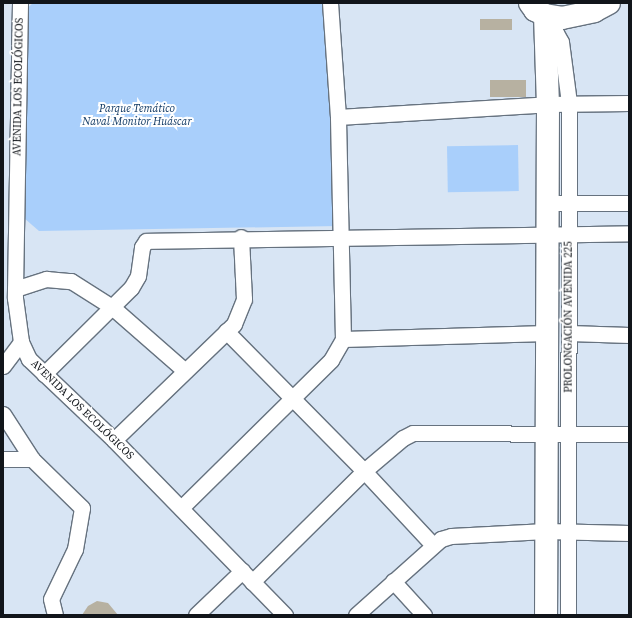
<!DOCTYPE html>
<meta charset="utf-8">
<style>
body{margin:0}
#map{position:relative;width:632px;height:618px;overflow:hidden;background:#d8e5f4;font-family:"Source Serif 4",serif}
div>[style]{position:absolute}
.green>*{inset:0;background:#a9cffb;transform-origin:0 0}
.building>*{inset:0;background:#b7b1a1;transform-origin:0 0}
.roads{filter:drop-shadow(1px 0 #66727f) drop-shadow(-1px 0 #66727f) drop-shadow(0 1px #66727f) drop-shadow(0 -1px #66727f)}
.minor>*{height:15px;margin:-7.5px;padding:0 7.5px;transform-origin:7.5px;border-radius:7.5px;background:#fff}
.primary>*{height:22px;margin:-11px;padding:0 11px;transform-origin:11px;border-radius:11px;background:#fff}
span{translate:-50% -50%;white-space:nowrap;text-align:center;line-height:1.15;-webkit-text-stroke:4px #fff;paint-order:stroke}
.street-label{font-size:11px;color:#11151a}
.park-label{font-size:11px;color:#103964;font-style:italic}
.frame{position:absolute;inset:0;border:4px solid #11151a;pointer-events:none}
</style>
<div id="map">
<div class="green">
<i style="clip-path:polygon(33px 3px,324px 3px,338px 226px,39px 231px,24px 218px,23px 12px)"></i>
<i style="left:518px;top:145px;width:46px;height:71px;rotate:89deg"></i>
</div>
<div class="building">
<i style="left:512px;top:19px;width:11px;height:32px;rotate:90deg"></i>
<i style="left:490px;top:80px;width:36px;height:17px"></i>
<i style="clip-path:polygon(97px 601px,108px 603px,118px 615px,82px 615px,88px 606px)"></i>
</div>
<div class="roads">
<div class="minor">
<i style="left:20px;top:3px;width:295px;rotate:91deg"></i>
<i style="left:15px;top:298px;width:44px;rotate:82.2deg"></i>
<i style="left:21px;top:342px;width:19px;rotate:65deg"></i>
<i style="left:29px;top:359px;width:117px;rotate:43.6deg"></i>
<i style="left:114px;top:440px;width:245px;rotate:45.7deg"></i>
<i style="left:545px;top:26px;width:13px;rotate:32deg"></i>
<i style="left:556px;top:33px;width:10px;rotate:61deg"></i>
<i style="left:561px;top:42px;width:62px;rotate:82.5deg"></i>
<i style="left:569px;top:103px;width:512px;rotate:90.11deg"></i>
<i style="left:338px;top:117px;width:210px;rotate:-3.5deg"></i>
<i style="left:548px;top:104px;width:81px;rotate:-0.7deg"></i>
<i style="left:548px;top:203px;width:81px"></i>
<i style="left:15px;top:289px;width:33px;rotate:-18deg"></i>
<i style="left:46px;top:279px;width:25px;rotate:5deg"></i>
<i style="left:71px;top:281px;width:49px;rotate:32.4deg"></i>
<i style="left:112px;top:307px;width:97px;rotate:41.2deg"></i>
<i style="left:226px;top:331px;width:197px;rotate:45.4deg"></i>
<i style="left:364px;top:471px;width:101px;rotate:47deg"></i>
<i style="left:569px;top:333px;width:60px;rotate:1.9deg"></i>
<i style="left:343px;top:339px;width:204px;rotate:-1.7deg"></i>
<i style="left:3px;top:366px;width:30px;rotate:-53deg"></i>
<i style="left:44px;top:374px;width:122px;rotate:-44.7deg"></i>
<i style="left:131px;top:288px;width:14px;rotate:-60deg"></i>
<i style="left:138px;top:276px;width:29px;rotate:-82deg"></i>
<i style="left:142px;top:247px;width:7px;rotate:-56deg"></i>
<i style="left:146px;top:241px;width:483px;rotate:-0.9deg"></i>
<i style="left:3px;top:414px;width:54px;rotate:57.2deg"></i>
<i style="left:32px;top:459px;width:70px;rotate:44.4deg"></i>
<i style="left:82px;top:508px;width:42px;rotate:99.7deg"></i>
<i style="left:75px;top:549px;width:55px;rotate:115.6deg"></i>
<i style="left:51px;top:599px;width:16px;rotate:76deg"></i>
<i style="left:114px;top:440px;width:167px;rotate:-44deg"></i>
<i style="left:234px;top:324px;width:27px;rotate:-68deg"></i>
<i style="left:244px;top:299px;width:62px;rotate:-92.8deg"></i>
<i style="left:3px;top:459px;width:29px"></i>
<i style="left:181px;top:508px;width:211px;rotate:-44.6deg"></i>
<i style="left:331px;top:360px;width:24px;rotate:-60deg"></i>
<i style="left:343px;top:339px;width:222px;rotate:-91.3deg"></i>
<i style="left:338px;top:117px;width:114px;rotate:-94deg"></i>
<i style="left:393px;top:581px;width:46px;rotate:47.6deg"></i>
<i style="left:252px;top:582px;width:158px;rotate:-44.7deg"></i>
<i style="left:364px;top:471px;width:51px;rotate:-40.2deg"></i>
<i style="left:403px;top:438px;width:11px;rotate:-27deg"></i>
<i style="left:413px;top:433px;width:216px;rotate:0.3deg"></i>
<i style="left:196px;top:615px;width:64px;rotate:-43.7deg"></i>
<i style="left:356px;top:615px;width:114px;rotate:-41.8deg"></i>
<i style="left:441px;top:539px;width:10px;rotate:-17deg"></i>
<i style="left:451px;top:536px;width:95px;rotate:-3deg"></i>
<i style="left:546px;top:531px;width:83px;rotate:1.4deg"></i>
</div>
<div class="primary">
<i style="left:530px;top:3px;width:9px;rotate:54deg"></i>
<i style="left:535px;top:10px;width:11px;rotate:27deg"></i>
<i style="left:545px;top:15px;width:17px;rotate:10deg"></i>
<i style="left:562px;top:18px;width:33px;rotate:-12deg"></i>
<i style="left:594px;top:11px;width:17px;rotate:-28deg"></i>
<i style="left:545px;top:15px;width:89px;rotate:88.1deg"></i>
<i style="left:548px;top:104px;width:511px;rotate:90.22deg"></i>
</div>
</div>
<div class="street-label">
<span style="left:19px;top:87px;rotate:-89deg">AVENIDA LOS ECOLÓGICOS</span>
<span style="left:569px;top:317px;rotate:-90deg">PROLONGACIÓN AVENIDA 225</span>
<span style="left:82px;top:410px;rotate:44deg">AVENIDA LOS ECOLÓGICOS</span>
</div>
<div class="park-label">
<span style="left:137px;top:116px">Parque Temático<br>Naval Monitor Huáscar</span>
</div>
<div class="frame"></div>
</div>
